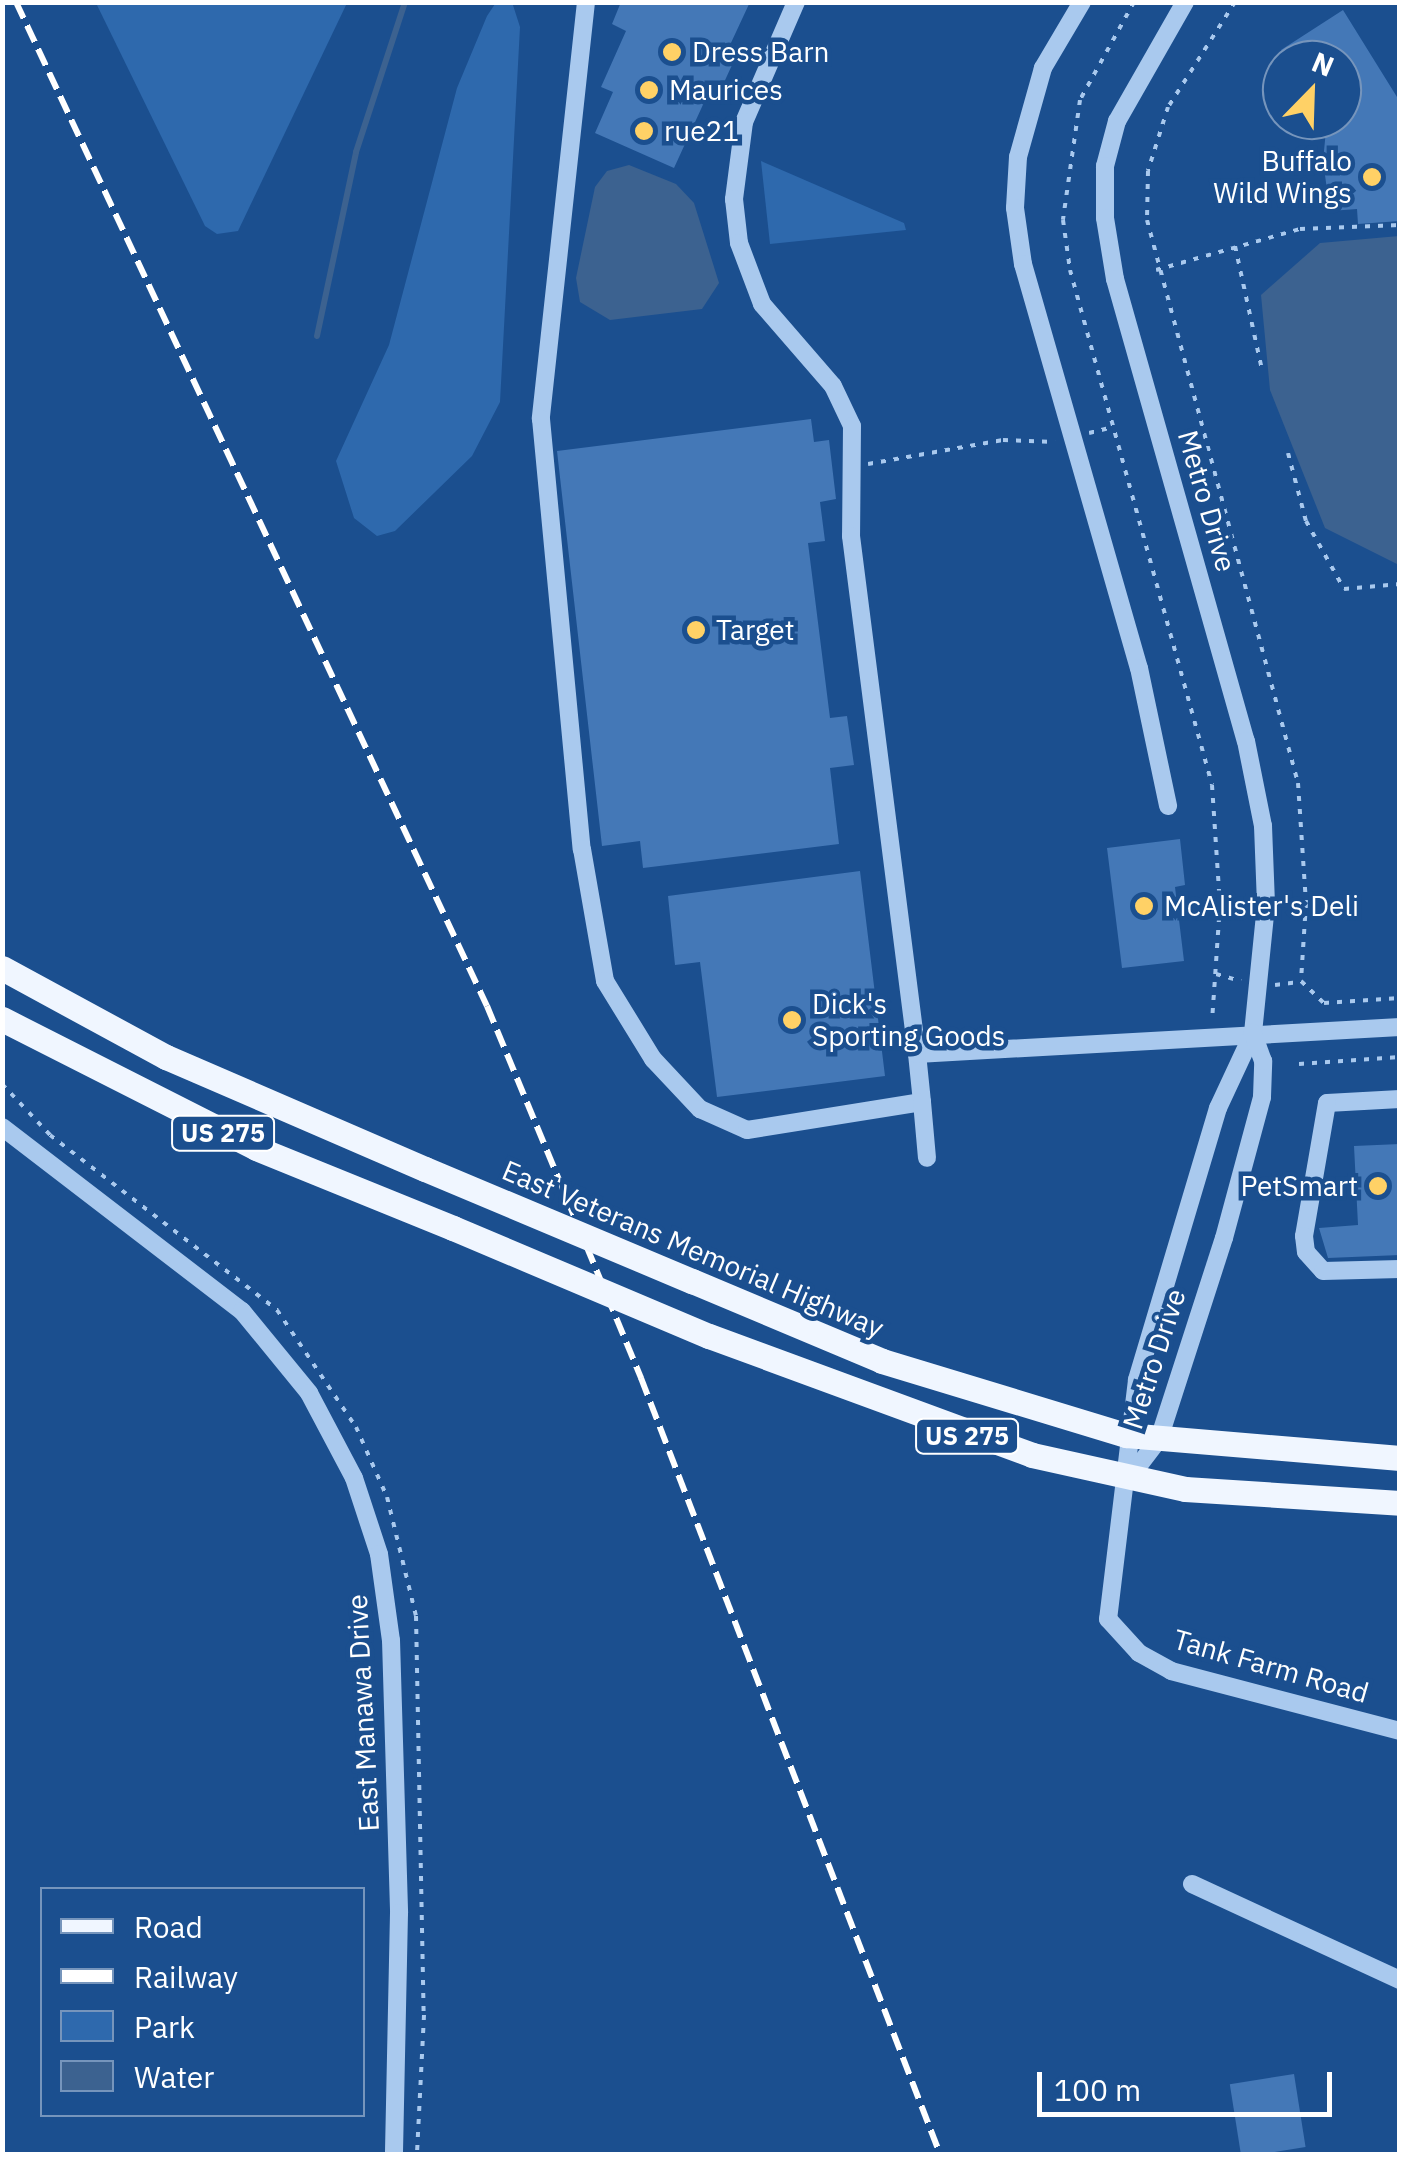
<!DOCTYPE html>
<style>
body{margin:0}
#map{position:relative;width:1402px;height:2157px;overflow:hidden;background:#1b4f8f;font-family:"IBM Plex Sans",sans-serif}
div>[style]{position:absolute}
.green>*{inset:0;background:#2e69ad}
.water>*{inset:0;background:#3c6290}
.stream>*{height:6px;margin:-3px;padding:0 3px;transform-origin:3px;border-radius:3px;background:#3c6290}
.building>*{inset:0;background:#4478b7;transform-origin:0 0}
.path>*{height:4px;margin-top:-2px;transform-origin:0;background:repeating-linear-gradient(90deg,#a9c9ee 0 5px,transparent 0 13px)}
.minor>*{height:18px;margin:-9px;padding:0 9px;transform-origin:9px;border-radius:9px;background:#a9c9ee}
.major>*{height:25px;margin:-12.5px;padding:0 12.5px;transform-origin:12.5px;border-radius:12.5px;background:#f0f6ff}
.rail>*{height:6px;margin-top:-3px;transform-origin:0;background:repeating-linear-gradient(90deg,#fff 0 18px,transparent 0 26px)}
.major-bridge>*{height:25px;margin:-12.5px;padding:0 12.5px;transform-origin:12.5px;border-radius:12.5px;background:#f0f6ff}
.dots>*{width:28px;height:28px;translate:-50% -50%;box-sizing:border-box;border:5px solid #1b4f8f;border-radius:50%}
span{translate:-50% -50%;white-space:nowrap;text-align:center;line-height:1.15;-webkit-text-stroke:9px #1b4f8f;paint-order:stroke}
.shield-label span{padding:2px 8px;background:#1b4f8f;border:2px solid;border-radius:8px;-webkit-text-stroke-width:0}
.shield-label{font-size:25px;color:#fff;font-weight:700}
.poi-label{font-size:28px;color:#fff}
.left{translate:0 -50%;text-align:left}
.right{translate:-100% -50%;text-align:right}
.street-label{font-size:28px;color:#fff}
.frame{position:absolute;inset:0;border:5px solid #fff;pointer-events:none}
.legend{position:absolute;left:40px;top:1887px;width:325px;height:230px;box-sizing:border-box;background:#1b4f8f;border:2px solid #7695bc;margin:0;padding:12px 18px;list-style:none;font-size:30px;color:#fff}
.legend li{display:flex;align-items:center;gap:20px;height:50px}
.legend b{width:50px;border:2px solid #7695bc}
.north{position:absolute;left:1262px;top:40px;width:100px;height:100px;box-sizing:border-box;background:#1b4f8f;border:2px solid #7695bc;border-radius:50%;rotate:23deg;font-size:28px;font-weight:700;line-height:40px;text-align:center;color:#fff}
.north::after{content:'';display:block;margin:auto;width:35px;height:45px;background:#ffd166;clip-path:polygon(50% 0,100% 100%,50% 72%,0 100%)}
.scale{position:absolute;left:1037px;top:2072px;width:295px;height:45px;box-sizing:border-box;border:5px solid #fff;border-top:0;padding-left:12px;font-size:30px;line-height:35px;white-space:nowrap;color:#fff;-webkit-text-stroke:8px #1b4f8f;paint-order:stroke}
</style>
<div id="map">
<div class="green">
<i style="clip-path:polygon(512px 2px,520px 27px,500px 402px,472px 456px,395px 531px,377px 536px,354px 518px,336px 461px,389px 345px,457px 88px,487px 16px,495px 4px)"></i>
<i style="clip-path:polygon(96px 3px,347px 3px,238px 231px,217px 234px,205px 226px)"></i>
<i style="clip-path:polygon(761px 161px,904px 223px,906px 230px,770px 244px)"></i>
</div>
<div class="water">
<i style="clip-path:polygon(629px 165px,676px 184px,694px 203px,719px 283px,702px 309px,610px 320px,580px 302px,576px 278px,595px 187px,607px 171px)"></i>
<i style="clip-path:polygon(1399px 236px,1400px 236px,1399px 565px,1325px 528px,1270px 390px,1261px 295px,1320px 243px)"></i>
</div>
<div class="stream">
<i style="left:317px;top:336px;width:188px;rotate:-78deg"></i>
<i style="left:356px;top:152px;width:158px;rotate:-71.9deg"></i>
</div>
<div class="building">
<i style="clip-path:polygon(621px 2px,750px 2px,723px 60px,732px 65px,721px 89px,712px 85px,674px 168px,595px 133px,613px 92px,601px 87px,626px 31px,612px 24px)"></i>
<i style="clip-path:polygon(1343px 10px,1397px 97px,1400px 221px,1358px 224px,1357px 209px,1330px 211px,1323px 161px,1327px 120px,1342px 120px,1342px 60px,1287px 60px,1281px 50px)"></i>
<i style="clip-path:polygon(811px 419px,814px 442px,829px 440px,836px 499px,820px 502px,825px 541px,808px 543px,830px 718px,847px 716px,854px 765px,830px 768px,839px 844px,643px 868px,640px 841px,602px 846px,557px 451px)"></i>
<i style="clip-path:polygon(1180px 839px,1185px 885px,1175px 887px,1184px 961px,1122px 968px,1107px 848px)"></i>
<i style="clip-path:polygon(860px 871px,885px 1076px,717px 1097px,700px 962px,675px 965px,668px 896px)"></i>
<i style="clip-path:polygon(1400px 1144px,1400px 1255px,1328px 1258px,1319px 1228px,1358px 1225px,1354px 1146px)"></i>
<i style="left:1294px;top:2074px;width:74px;height:65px;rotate:81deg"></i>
</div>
<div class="path">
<i style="left:1134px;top:2px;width:112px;rotate:118.9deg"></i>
<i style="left:1080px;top:100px;width:121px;rotate:98.1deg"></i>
<i style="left:1063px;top:220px;width:50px;rotate:82deg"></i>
<i style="left:1070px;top:270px;width:534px;rotate:74.58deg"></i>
<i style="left:1212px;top:785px;width:119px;rotate:86.2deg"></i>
<i style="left:1220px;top:904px;width:116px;rotate:93.9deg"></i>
<i style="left:1235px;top:2px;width:125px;rotate:122.5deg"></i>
<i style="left:1168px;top:107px;width:67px;rotate:107.4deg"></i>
<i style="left:1148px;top:171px;width:49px;rotate:91.2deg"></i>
<i style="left:1147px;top:220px;width:583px;rotate:74.99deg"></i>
<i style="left:1298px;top:783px;width:120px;rotate:86.2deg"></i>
<i style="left:1306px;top:903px;width:78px;rotate:93.7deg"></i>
<i style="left:1301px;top:981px;width:32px;rotate:44deg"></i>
<i style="left:1324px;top:1003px;width:76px;rotate:-3.8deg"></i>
<i style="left:1235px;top:246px;width:127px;rotate:77.7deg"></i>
<i style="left:1156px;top:270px;width:150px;rotate:-15.9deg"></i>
<i style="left:1300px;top:229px;width:100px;rotate:-2.3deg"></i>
<i style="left:1089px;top:433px;width:25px;rotate:-14deg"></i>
<i style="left:1288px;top:453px;width:70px;rotate:75.2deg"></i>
<i style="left:1306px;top:521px;width:78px;rotate:60.8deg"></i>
<i style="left:1344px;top:589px;width:56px;rotate:-5.1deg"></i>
<i style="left:868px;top:464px;width:137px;rotate:-10.1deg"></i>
<i style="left:1003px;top:440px;width:52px;rotate:2.2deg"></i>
<i style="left:1216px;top:974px;width:26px;rotate:16deg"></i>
<i style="left:1275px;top:985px;width:24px;rotate:-7deg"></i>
<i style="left:1299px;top:1064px;width:101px;rotate:-4deg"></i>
<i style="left:2px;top:1084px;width:70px;rotate:46.7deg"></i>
<i style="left:50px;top:1135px;width:287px;rotate:37.6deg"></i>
<i style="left:277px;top:1310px;width:141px;rotate:56deg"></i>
<i style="left:356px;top:1427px;width:77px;rotate:66.1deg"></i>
<i style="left:387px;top:1497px;width:122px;rotate:76.3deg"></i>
<i style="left:416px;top:1616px;width:399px;rotate:88.9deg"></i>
<i style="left:424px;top:2015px;width:139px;rotate:92.9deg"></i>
</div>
<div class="minor">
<i style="left:586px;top:2px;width:419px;rotate:96.2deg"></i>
<i style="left:541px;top:419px;width:432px;rotate:84.6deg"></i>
<i style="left:582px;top:849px;width:134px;rotate:80.1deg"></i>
<i style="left:605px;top:981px;width:92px;rotate:58.4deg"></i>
<i style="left:653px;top:1059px;width:69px;rotate:46.8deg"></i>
<i style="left:700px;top:1109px;width:51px;rotate:24.1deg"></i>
<i style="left:747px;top:1130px;width:177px;rotate:-9.1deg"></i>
<i style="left:922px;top:1102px;width:48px;rotate:-95.9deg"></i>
<i style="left:917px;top:1054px;width:484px;rotate:-3.2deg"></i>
<i style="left:796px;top:2px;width:131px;rotate:113.4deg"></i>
<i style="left:744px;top:122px;width:78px;rotate:97.4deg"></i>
<i style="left:734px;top:199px;width:44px;rotate:83.5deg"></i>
<i style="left:739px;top:243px;width:65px;rotate:69.3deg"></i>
<i style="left:762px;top:304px;width:108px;rotate:49.1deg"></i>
<i style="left:833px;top:386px;width:44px;rotate:64.6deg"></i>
<i style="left:852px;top:426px;width:110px;rotate:90.5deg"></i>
<i style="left:851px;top:536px;width:522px;rotate:82.74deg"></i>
<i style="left:1082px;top:2px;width:77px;rotate:120.6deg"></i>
<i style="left:1043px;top:68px;width:92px;rotate:105.7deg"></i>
<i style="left:1018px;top:157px;width:51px;rotate:93.4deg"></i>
<i style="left:1015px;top:208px;width:57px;rotate:81.9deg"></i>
<i style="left:1023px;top:264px;width:420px;rotate:74deg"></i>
<i style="left:1139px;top:668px;width:141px;rotate:78.1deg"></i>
<i style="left:1185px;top:2px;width:137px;rotate:119.7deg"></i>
<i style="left:1117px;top:121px;width:47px;rotate:104.9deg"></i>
<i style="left:1105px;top:166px;width:52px;rotate:90deg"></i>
<i style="left:1105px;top:218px;width:62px;rotate:80.7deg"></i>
<i style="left:1115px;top:279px;width:480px;rotate:74.2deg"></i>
<i style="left:1246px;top:741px;width:87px;rotate:78.7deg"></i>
<i style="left:1263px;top:826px;width:79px;rotate:87.8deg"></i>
<i style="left:1266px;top:905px;width:129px;rotate:95.8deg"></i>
<i style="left:1253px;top:1033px;width:83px;rotate:115deg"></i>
<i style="left:1218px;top:1108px;width:284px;rotate:106.6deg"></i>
<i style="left:1137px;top:1380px;width:241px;rotate:96.9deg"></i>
<i style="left:1108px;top:1619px;width:46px;rotate:47.6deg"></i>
<i style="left:1139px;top:1653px;width:37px;rotate:29deg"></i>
<i style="left:1171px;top:1671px;width:237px;rotate:14.7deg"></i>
<i style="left:1400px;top:1099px;width:73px;rotate:176.9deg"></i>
<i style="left:1327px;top:1103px;width:135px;rotate:99.8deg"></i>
<i style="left:1304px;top:1236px;width:16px;rotate:83deg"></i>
<i style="left:1306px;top:1252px;width:25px;rotate:48deg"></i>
<i style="left:1323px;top:1271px;width:77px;rotate:-1.5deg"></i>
<i style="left:922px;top:1102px;width:56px;rotate:84.9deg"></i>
<i style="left:2px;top:1127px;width:302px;rotate:37.5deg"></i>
<i style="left:242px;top:1311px;width:106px;rotate:50.7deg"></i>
<i style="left:309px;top:1393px;width:96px;rotate:62.1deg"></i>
<i style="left:354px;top:1478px;width:80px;rotate:71.8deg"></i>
<i style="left:379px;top:1554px;width:87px;rotate:82.1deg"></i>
<i style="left:391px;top:1640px;width:273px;rotate:88.3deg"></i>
<i style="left:399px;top:1913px;width:241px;rotate:91.2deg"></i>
<i style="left:1130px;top:1477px;width:48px;rotate:-52.7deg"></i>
<i style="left:1159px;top:1439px;width:211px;rotate:-72.1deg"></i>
<i style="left:1224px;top:1238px;width:146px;rotate:-74.9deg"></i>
<i style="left:1262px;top:1097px;width:36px;rotate:-88deg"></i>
<i style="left:1263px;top:1061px;width:30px;rotate:-110deg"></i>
<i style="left:1192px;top:1884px;width:229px;rotate:24.8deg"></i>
</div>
<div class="major">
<i style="left:2px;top:968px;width:187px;rotate:28.5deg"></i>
<i style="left:166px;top:1057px;width:282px;rotate:23.4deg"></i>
<i style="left:2px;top:1019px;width:285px;rotate:26.9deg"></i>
<i style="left:256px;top:1148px;width:213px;rotate:22.1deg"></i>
<i style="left:692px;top:1281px;width:206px;rotate:22.8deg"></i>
<i style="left:882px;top:1361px;width:255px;rotate:16.9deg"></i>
<i style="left:1126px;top:1435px;width:275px;rotate:4.8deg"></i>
<i style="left:709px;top:1336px;width:344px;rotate:20.2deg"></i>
<i style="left:1032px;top:1455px;width:157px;rotate:12.5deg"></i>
<i style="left:1185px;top:1489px;width:215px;rotate:3.7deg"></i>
</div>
<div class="rail">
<i style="left:16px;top:2px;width:1109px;rotate:64.87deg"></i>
<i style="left:487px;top:1006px;width:403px;rotate:67.5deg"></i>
<i style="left:641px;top:1378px;width:832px;rotate:68.93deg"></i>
</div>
<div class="major-bridge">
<i style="left:425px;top:1169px;width:290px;rotate:22.8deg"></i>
<i style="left:453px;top:1228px;width:278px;rotate:22.9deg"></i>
</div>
<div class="dots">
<i style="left:672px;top:52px;background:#ffd166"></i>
<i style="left:649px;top:90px;background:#ffd166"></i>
<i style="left:644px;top:131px;background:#ffd166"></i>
<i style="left:1372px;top:177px;background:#ffd166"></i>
<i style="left:696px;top:630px;background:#ffd166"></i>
<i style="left:1144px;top:906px;background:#ffd166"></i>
<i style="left:792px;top:1020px;background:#ffd166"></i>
<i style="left:1378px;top:1186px;background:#ffd166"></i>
</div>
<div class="shield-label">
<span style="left:223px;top:1133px">US 275</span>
<span style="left:967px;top:1436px">US 275</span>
</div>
<div class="poi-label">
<span class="left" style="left:692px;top:52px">Dress Barn</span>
<span class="left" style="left:669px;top:90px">Maurices</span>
<span class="left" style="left:664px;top:131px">rue21</span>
<span class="right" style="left:1352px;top:177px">Buffalo<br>Wild Wings</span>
<span class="left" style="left:716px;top:630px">Target</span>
<span class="left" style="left:1164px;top:906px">McAlister's Deli</span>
<span class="left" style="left:812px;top:1020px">Dick's<br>Sporting Goods</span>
<span class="right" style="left:1358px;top:1186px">PetSmart</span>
</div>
<div class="street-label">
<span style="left:1207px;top:501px;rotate:74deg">Metro Drive</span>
<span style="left:693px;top:1249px;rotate:23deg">East Veterans Memorial Highway</span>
<span style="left:1154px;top:1359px;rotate:-72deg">Metro Drive</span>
<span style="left:1271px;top:1666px;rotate:16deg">Tank Farm Road</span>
<span style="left:363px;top:1713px;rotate:-93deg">East Manawa Drive</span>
</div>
<div class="frame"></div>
<ul class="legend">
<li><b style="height:12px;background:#f0f6ff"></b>Road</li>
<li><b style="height:12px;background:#fff"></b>Railway</li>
<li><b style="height:28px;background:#2e69ad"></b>Park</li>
<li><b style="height:28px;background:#3c6290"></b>Water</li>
</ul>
<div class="north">N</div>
<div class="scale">100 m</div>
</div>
